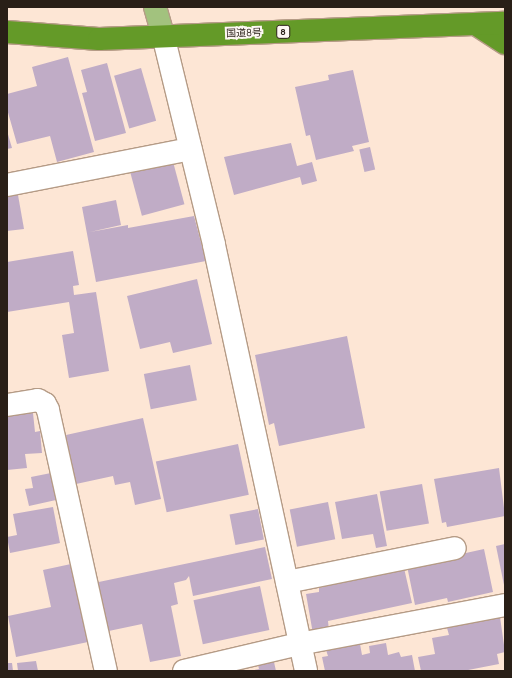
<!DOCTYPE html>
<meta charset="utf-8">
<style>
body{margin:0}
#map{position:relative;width:512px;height:678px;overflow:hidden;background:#fde6d5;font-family:Manrope,"Noto Sans JP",sans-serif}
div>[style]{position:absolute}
.building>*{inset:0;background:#c0acc6;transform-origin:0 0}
.roads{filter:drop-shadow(1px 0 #b59b86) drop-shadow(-1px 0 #b59b86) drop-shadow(0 1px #b59b86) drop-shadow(0 -1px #b59b86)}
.minor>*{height:22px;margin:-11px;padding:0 11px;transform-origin:11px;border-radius:11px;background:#fff}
.major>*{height:22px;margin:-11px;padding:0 11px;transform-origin:11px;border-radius:11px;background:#a2c27e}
.highway>*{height:22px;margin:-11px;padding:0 11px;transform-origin:11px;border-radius:11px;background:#649a28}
span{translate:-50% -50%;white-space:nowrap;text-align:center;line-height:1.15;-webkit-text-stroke:4px #fdf7f3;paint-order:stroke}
.shield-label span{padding:1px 3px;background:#fdf7f3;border:1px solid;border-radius:3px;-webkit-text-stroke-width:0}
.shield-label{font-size:9px;color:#291f17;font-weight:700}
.street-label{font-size:10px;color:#291f17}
.frame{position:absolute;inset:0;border:8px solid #291f17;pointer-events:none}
</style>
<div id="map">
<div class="building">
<i style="clip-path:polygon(68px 57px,94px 152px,57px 162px,50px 136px,17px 144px,7px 109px,7px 94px,37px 86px,32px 67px)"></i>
<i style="clip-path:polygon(107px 63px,126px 133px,95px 141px,82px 93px,87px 92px,81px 70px)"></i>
<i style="left:141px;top:68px;width:55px;height:28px;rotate:74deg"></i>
<i style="clip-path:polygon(353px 70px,369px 142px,352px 146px,354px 151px,316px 160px,310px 135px,306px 136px,295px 87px,329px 80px,328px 75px)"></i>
<i style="clip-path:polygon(7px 131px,12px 148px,7px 149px)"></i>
<i style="clip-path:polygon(291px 143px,297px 166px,312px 162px,317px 181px,302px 185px,300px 177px,234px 195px,224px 157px)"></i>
<i style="left:370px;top:147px;width:23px;height:11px;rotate:77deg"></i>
<i style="left:172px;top:158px;width:48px;height:44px;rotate:75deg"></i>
<i style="clip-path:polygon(18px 195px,24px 229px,7px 231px,7px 196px)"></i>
<i style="clip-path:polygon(116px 200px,121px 225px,90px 232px,128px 225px,128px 228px,194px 216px,206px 261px,96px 282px,82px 207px)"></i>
<i style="clip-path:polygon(73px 251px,79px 285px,73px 286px,74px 295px,96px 292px,109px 371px,69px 378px,62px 335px,74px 333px,69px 302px,7px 312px,7px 262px)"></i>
<i style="clip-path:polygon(197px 279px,212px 344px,173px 353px,170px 342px,140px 349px,127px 296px)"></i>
<i style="clip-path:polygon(347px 336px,365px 428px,279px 446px,274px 423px,269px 425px,255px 355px)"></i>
<i style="left:190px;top:365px;width:36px;height:47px;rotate:79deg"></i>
<i style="clip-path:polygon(33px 413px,35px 432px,40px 431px,42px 453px,25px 454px,27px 468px,7px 470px,7px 416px)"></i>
<i style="clip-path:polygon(143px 418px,161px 499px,135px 505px,130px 482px,115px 485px,113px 476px,76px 484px,66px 435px)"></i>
<i style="left:238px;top:444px;width:52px;height:84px;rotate:78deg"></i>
<i style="clip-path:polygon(499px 468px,505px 516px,447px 527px,446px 522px,442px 523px,434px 479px)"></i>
<i style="clip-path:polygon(51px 473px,56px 500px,29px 506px,25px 489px,33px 488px,31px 477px)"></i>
<i style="left:422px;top:484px;width:40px;height:43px;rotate:80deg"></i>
<i style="clip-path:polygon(377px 494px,387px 546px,376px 548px,373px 534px,342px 539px,335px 502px)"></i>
<i style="left:328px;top:502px;width:38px;height:39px;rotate:79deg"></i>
<i style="clip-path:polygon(53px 507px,60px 543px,10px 553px,7px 537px,17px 535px,13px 514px)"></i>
<i style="left:258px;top:509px;width:31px;height:29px;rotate:79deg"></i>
<i style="clip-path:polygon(505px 544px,505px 585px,504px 585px,496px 546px)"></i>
<i style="clip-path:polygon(265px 547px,272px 579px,193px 596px,189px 576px,186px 580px,174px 583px,178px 604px,171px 606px,181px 656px,150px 662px,142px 624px,104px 632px,94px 583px)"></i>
<i style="clip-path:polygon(484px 549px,493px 592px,448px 602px,447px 598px,415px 605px,407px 566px)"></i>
<i style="clip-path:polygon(71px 564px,88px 642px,16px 657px,8px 616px,51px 607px,43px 570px)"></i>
<i style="clip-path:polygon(404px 568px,412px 603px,328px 621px,329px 631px,313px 634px,306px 594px,319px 592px,319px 588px)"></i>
<i style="left:260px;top:586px;width:45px;height:68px;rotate:78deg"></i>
<i style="clip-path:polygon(500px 617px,505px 652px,497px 654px,499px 664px,463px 671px,421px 671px,418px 657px,435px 654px,432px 638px,449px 635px,447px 628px)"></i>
<i style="clip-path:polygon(386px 643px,388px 655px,399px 652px,401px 657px,412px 655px,415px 671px,325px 671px,322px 657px,328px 656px,326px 650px,360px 644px,362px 655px,370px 653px,369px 646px)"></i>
<i style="clip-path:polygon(36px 661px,38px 671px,18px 671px,17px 663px)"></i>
<i style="clip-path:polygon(274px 662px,276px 671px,250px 671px,259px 669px,258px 665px)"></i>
<i style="clip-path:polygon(7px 663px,12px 663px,13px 671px,7px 671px)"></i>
</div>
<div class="roads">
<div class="minor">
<i style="left:163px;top:35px;width:216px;rotate:76.3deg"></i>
<i style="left:214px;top:245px;width:436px;rotate:77.8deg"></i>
<i style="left:7px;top:185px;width:187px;rotate:-11.1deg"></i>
<i style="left:7px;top:405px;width:31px;rotate:-9deg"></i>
<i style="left:38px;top:400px;width:8px;rotate:30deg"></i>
<i style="left:45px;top:404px;width:7px;rotate:63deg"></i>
<i style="left:48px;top:410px;width:267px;rotate:77.5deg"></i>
<i style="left:287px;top:582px;width:171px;rotate:-11.4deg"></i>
<i style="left:184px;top:671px;width:118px;rotate:-13.2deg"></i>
<i style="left:299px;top:644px;width:210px;rotate:-10.7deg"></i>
</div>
<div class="major">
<i style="left:155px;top:7px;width:29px;rotate:74deg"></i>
</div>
<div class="highway">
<i style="left:477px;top:25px;width:33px;rotate:33deg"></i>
<i style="left:7px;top:32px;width:92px;rotate:4.4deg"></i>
<i style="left:99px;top:39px;width:406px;rotate:-2.3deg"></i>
</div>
</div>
<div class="shield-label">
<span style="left:283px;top:32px">8</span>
</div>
<div class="street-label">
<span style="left:244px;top:33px;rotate:-2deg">国道8号</span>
</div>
<div class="frame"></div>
</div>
